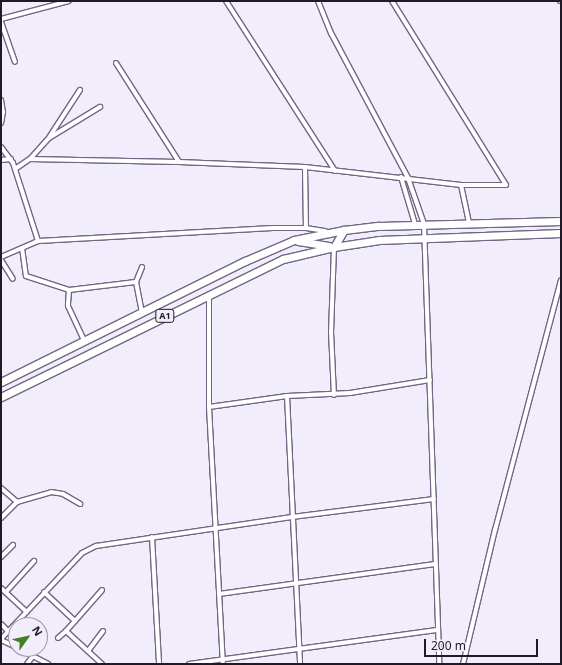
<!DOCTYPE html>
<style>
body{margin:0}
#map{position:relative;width:562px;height:665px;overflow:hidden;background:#f2edfa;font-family:"Noto Sans",sans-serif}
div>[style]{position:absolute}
.roads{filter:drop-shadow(1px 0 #716684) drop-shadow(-1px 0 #716684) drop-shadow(0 1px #716684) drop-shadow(0 -1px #716684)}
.minor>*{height:4px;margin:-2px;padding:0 2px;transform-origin:2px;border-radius:2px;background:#fff}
.primary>*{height:7px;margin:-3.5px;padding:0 3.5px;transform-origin:3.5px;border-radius:3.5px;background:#fff}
span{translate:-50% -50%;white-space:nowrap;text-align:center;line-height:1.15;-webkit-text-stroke:3px #f2edfa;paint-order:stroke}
.shield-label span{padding:1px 3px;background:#f2edfa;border:1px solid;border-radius:3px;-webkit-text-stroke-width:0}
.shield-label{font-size:9px;color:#1f1a26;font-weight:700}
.frame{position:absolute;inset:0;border:2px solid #1f1a26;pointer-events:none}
.north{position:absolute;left:8px;top:617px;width:40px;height:40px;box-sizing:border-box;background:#f2edfa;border:1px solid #9e99a5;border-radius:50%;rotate:57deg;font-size:11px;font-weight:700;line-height:16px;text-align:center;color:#1f1a26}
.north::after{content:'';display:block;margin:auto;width:14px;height:18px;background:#418324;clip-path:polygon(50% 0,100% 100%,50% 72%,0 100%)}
.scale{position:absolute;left:424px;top:639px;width:114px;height:18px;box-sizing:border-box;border:2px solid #1f1a26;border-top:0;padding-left:5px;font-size:12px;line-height:14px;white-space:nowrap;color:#1f1a26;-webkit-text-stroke:3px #f2edfa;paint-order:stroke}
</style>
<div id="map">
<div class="roads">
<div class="minor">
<i style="left:226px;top:1px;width:202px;rotate:57.3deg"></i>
<i style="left:318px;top:1px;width:35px;rotate:68deg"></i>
<i style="left:331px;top:33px;width:164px;rotate:62deg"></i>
<i style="left:408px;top:178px;width:49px;rotate:70.8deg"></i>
<i style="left:424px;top:224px;width:440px;rotate:88deg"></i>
<i style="left:392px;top:1px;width:216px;rotate:58.2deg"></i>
<i style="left:560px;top:1px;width:1px"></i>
<i style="left:1px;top:19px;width:70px;rotate:-14.8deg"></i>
<i style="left:1px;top:22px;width:42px;rotate:70.7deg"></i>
<i style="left:116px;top:63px;width:117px;rotate:57.5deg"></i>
<i style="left:1px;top:100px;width:12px;rotate:81deg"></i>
<i style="left:3px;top:112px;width:11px;rotate:100deg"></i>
<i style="left:50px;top:136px;width:55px;rotate:-56.9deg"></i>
<i style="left:1px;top:147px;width:20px;rotate:53deg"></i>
<i style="left:13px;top:163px;width:82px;rotate:72.2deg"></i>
<i style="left:30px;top:159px;width:28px;rotate:-48deg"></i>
<i style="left:49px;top:138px;width:60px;rotate:-31.3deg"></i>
<i style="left:1px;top:160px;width:10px;rotate:-6deg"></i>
<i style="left:305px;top:167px;width:61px;rotate:89.1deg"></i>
<i style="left:15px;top:169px;width:18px;rotate:-34deg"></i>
<i style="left:30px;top:159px;width:149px;rotate:1.2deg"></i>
<i style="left:179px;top:162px;width:126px;rotate:2.3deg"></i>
<i style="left:305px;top:167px;width:157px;rotate:6.6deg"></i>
<i style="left:461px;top:185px;width:45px"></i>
<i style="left:401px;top:177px;width:49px;rotate:73.4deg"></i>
<i style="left:461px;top:185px;width:40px;rotate:78deg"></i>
<i style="left:334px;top:247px;width:85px;rotate:92deg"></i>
<i style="left:331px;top:332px;width:63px;rotate:87.3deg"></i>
<i style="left:22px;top:248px;width:28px;rotate:82deg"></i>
<i style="left:26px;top:276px;width:45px;rotate:18deg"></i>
<i style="left:69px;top:290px;width:67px;rotate:-6.8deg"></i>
<i style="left:136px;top:282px;width:31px;rotate:79deg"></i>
<i style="left:1px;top:257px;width:40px;rotate:-23.4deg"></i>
<i style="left:38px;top:241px;width:235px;rotate:-3.2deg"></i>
<i style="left:273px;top:228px;width:33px"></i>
<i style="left:306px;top:228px;width:20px;rotate:9deg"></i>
<i style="left:1px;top:260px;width:22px;rotate:58deg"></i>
<i style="left:136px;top:282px;width:16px;rotate:-68deg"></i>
<i style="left:69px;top:290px;width:16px;rotate:94deg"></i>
<i style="left:68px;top:306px;width:38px;rotate:65deg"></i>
<i style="left:209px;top:295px;width:112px;rotate:90deg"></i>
<i style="left:209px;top:407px;width:257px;rotate:86.9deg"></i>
<i style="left:287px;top:396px;width:268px;rotate:87.2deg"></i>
<i style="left:209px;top:407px;width:79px;rotate:-8deg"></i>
<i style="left:287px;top:396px;width:63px;rotate:-2.7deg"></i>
<i style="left:350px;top:393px;width:81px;rotate:-9.2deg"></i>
<i style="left:1px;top:488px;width:21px;rotate:41deg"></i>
<i style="left:1px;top:518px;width:23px;rotate:-45deg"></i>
<i style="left:17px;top:502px;width:35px;rotate:-16deg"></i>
<i style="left:51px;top:492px;width:12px;rotate:9deg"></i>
<i style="left:63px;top:494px;width:20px;rotate:30deg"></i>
<i style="left:152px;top:537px;width:127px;rotate:86.8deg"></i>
<i style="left:1px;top:557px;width:17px;rotate:-45deg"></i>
<i style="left:1px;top:588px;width:35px;rotate:43deg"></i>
<i style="left:6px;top:592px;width:42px;rotate:-47.9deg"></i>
<i style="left:44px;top:592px;width:42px;rotate:43.1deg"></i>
<i style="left:75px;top:621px;width:13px;rotate:132deg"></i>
<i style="left:66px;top:631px;width:49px;rotate:42.5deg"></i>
<i style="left:219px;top:594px;width:218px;rotate:-7.9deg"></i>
<i style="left:75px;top:621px;width:41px;rotate:-48.9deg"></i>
<i style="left:1px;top:624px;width:10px;rotate:45deg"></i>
<i style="left:58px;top:638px;width:11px;rotate:-41deg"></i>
<i style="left:1px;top:639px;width:118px;rotate:-46.7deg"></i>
<i style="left:82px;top:553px;width:16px;rotate:-27deg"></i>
<i style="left:96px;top:546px;width:198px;rotate:-8.4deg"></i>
<i style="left:292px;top:517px;width:143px;rotate:-7.2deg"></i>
<i style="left:1px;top:640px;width:17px;rotate:25deg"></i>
<i style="left:19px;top:649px;width:33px;rotate:27deg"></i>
<i style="left:88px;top:651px;width:25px;rotate:-53deg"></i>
<i style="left:27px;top:664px;width:10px;rotate:-53deg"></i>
<i style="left:189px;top:664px;width:250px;rotate:-7.8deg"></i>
<i style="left:463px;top:664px;width:138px;rotate:-76.6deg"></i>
<i style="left:495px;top:530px;width:258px;rotate:-75.2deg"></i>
</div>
<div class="primary">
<i style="left:298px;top:241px;width:31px;rotate:9deg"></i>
<i style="left:334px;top:247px;width:20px;rotate:-60deg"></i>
<i style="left:1px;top:382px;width:272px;rotate:-26.4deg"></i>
<i style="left:245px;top:261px;width:53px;rotate:-23.2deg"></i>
<i style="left:294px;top:240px;width:51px;rotate:-11.3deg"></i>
<i style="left:344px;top:230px;width:35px;rotate:-7deg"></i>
<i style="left:379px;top:226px;width:182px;rotate:-1.6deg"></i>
<i style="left:1px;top:397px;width:314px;rotate:-26.1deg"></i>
<i style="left:283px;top:259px;width:52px;rotate:-13.2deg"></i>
<i style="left:334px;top:247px;width:46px;rotate:-8.8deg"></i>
<i style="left:379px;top:240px;width:182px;rotate:-2.2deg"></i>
</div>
</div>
<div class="shield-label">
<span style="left:165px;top:316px">A1</span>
</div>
<div class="frame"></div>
<div class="north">N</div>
<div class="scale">200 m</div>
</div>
